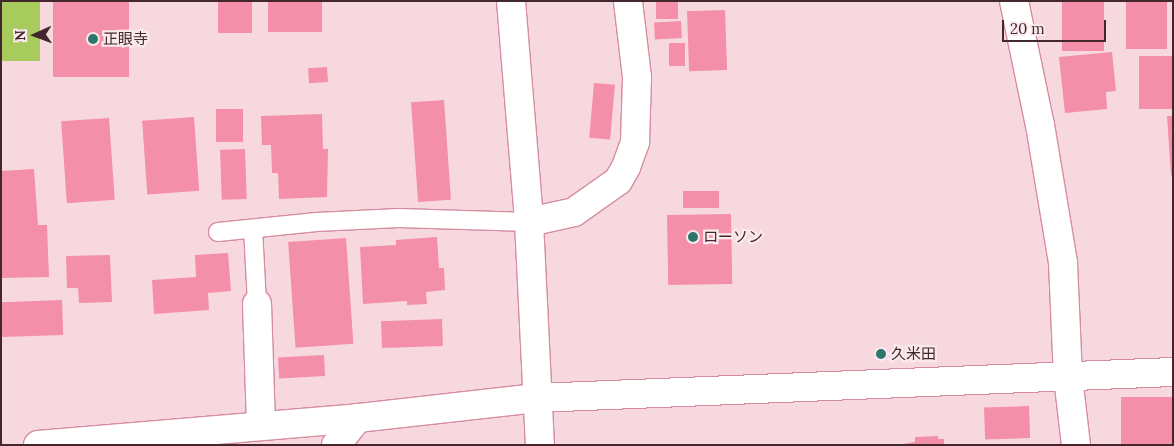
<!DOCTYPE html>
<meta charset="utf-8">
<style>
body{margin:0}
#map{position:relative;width:1174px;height:446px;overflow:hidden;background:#f8d8df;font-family:Lora,"Noto Sans JP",serif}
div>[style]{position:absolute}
.green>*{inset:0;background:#a8cb5d;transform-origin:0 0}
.building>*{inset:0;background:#f38fa8;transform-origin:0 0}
.roads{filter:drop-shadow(1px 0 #d58d9e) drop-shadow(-1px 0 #d58d9e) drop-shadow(0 1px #d58d9e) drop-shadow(0 -1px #d58d9e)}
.lane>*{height:18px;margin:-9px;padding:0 9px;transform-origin:9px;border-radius:9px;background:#fff}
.street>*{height:28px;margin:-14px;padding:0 14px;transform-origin:14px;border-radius:14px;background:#fff}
.secondary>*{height:28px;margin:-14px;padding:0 14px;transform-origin:14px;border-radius:14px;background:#fff}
.dots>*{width:14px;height:14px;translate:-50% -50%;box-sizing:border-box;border:2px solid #faeaed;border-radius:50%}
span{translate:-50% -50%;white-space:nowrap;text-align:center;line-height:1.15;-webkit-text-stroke:4.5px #faeaed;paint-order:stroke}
.poi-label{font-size:15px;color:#44272e}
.left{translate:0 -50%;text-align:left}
.frame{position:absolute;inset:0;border:2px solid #44272e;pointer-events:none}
.north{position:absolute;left:10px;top:10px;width:50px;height:50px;-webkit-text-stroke:4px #faeaed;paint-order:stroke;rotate:268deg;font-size:14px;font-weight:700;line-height:20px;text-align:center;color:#44272e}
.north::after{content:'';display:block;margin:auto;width:18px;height:22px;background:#44272e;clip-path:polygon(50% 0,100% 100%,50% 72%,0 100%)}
.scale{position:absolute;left:1002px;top:20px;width:104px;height:22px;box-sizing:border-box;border:2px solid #44272e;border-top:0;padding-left:6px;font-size:15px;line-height:18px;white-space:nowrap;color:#44272e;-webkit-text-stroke:4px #faeaed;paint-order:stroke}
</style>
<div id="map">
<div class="green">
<i style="left:1px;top:1px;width:39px;height:60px"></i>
</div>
<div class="building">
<i style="left:53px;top:1px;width:76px;height:76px"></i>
<i style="left:218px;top:1px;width:34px;height:32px"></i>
<i style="left:268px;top:1px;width:54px;height:31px"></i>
<i style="left:656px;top:1px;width:22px;height:18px"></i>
<i style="left:1062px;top:1px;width:42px;height:50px"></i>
<i style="left:1126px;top:1px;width:41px;height:48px"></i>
<i style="left:725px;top:10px;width:60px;height:38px;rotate:88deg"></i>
<i style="left:681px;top:21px;width:17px;height:27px;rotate:87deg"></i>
<i style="left:669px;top:43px;width:16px;height:23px"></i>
<i style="clip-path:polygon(1112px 52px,1116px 91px,1106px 92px,1107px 109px,1065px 113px,1059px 57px)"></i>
<i style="left:1173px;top:56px;width:53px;height:34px;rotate:90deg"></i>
<i style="left:327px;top:67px;width:15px;height:19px;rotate:86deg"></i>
<i style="left:594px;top:83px;width:21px;height:55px;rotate:5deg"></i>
<i style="left:444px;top:100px;width:100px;height:33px;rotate:86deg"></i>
<i style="left:216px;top:109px;width:27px;height:33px"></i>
<i style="clip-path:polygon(322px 114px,323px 149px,328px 149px,327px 197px,279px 199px,278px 173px,272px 173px,271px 145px,262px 145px,261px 116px)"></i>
<i style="clip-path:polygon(1167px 116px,1173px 116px,1173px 175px,1171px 176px)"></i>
<i style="left:194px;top:117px;width:74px;height:52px;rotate:86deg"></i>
<i style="left:109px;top:118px;width:82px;height:48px;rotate:86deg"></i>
<i style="left:245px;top:149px;width:50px;height:25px;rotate:88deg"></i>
<i style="clip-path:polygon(34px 169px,38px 225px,47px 225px,49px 277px,1px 278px,1px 171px)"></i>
<i style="left:719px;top:191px;width:17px;height:36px;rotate:90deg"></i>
<i style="left:731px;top:214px;width:70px;height:64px;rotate:89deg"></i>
<i style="clip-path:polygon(437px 237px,439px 268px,444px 268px,445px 290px,426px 292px,427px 304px,407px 305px,407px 301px,363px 304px,360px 247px,396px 245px,396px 240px)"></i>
<i style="left:346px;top:238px;width:106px;height:58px;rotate:86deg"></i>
<i style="clip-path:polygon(228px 253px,231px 291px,208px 293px,209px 310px,154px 314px,152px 280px,196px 277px,195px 255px)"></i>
<i style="clip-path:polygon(110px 255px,112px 302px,79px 303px,78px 288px,67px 288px,66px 256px)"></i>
<i style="left:62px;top:300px;width:35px;height:61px;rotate:88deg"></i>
<i style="left:442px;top:319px;width:27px;height:61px;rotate:88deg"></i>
<i style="left:324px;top:355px;width:21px;height:46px;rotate:87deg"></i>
<i style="left:1173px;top:397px;width:47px;height:52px;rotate:90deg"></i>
<i style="left:1029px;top:406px;width:32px;height:45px;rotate:88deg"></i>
<i style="clip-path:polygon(938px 436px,938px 439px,944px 439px,944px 445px,896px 445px,915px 442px,915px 437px)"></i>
</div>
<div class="roads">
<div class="lane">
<i style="left:253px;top:229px;width:75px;rotate:86.9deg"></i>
<i style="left:218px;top:232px;width:99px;rotate:-5.8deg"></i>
<i style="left:316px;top:222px;width:83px;rotate:-2.8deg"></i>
<i style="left:399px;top:218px;width:130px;rotate:1.8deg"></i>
</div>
<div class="street">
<i style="left:1014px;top:1px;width:127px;rotate:78.2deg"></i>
<i style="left:1040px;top:125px;width:140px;rotate:80.5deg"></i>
<i style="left:1063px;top:263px;width:114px;rotate:87.5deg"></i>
<i style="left:1068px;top:377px;width:68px;rotate:83.3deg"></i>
<i style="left:529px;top:222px;width:46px;rotate:-12.5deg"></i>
<i style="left:574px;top:212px;width:54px;rotate:-35.2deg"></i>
<i style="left:618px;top:181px;width:16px;rotate:-60deg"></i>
<i style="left:626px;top:167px;width:27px;rotate:-70deg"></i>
<i style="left:635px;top:142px;width:65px;rotate:-88.2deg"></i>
<i style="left:637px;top:77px;width:77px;rotate:-96.8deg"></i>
<i style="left:257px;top:304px;width:122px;rotate:88.1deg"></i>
<i style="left:336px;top:445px;width:35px;rotate:-51deg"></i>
</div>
<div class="secondary">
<i style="left:511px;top:1px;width:222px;rotate:85.3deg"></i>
<i style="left:529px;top:222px;width:223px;rotate:87.2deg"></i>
<i style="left:38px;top:445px;width:321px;rotate:-4.8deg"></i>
<i style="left:358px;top:418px;width:179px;rotate:-6.4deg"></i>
<i style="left:536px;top:398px;width:638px;rotate:-2.34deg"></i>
</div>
</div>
<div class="dots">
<i style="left:93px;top:39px;background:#2e756c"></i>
<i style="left:693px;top:237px;background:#2e756c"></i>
<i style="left:881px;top:354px;background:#2e756c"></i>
</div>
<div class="poi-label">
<span class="left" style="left:103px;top:39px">正眼寺</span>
<span class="left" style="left:703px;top:237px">ローソン</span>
<span class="left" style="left:891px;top:354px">久米田</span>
</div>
<div class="frame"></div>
<div class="north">N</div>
<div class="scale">20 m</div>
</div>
